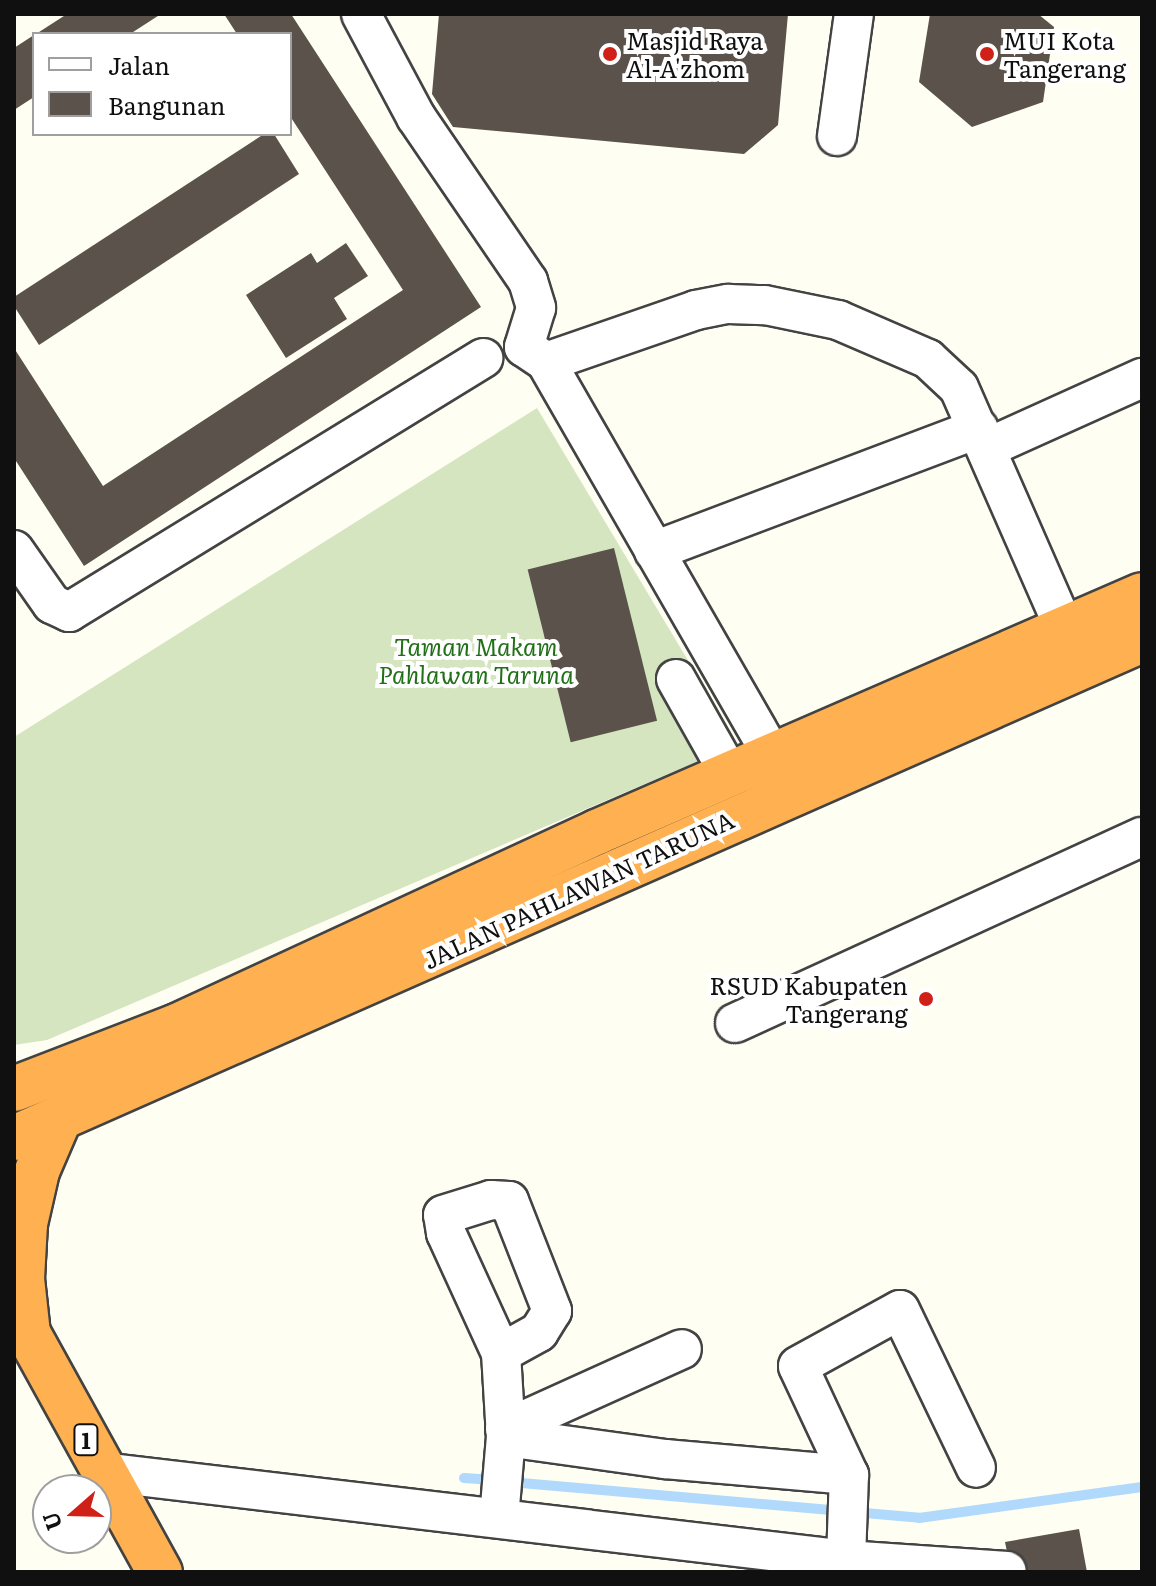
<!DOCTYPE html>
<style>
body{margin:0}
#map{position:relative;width:1156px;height:1586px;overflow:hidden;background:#fffef3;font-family:Literata,serif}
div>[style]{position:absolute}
.cemetery>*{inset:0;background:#d5e5c0}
.stream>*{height:10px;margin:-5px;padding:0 5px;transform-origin:5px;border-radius:5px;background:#b1d9fc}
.building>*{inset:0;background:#5a524b;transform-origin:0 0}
.roads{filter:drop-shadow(2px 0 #434343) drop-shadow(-2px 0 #434343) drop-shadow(0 2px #434343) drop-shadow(0 -2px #434343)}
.minor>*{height:38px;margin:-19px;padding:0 19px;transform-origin:19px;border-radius:19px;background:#fff}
.highway>*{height:44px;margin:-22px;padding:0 22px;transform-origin:22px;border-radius:22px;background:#ffb151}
.dots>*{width:22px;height:22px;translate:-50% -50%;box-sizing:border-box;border:4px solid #fff;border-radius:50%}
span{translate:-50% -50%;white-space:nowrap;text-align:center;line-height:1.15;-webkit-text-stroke:8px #fff;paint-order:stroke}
.shield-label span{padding:2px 6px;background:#fff;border:2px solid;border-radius:6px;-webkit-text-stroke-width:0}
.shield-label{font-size:22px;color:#101010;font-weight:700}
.poi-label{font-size:24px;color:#101010}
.left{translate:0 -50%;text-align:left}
.right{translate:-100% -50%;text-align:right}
.park-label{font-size:24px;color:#217018;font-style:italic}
.street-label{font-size:24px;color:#101010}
.frame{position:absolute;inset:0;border:16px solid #101010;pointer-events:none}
.legend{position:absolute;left:32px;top:32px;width:260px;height:104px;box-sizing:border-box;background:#fff;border:2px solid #9f9f9f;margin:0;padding:10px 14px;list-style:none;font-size:24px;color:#101010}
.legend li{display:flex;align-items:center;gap:16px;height:40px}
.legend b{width:40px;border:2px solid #9f9f9f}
.north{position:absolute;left:32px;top:1474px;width:80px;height:80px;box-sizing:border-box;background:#fff;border:2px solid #9f9f9f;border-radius:50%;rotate:250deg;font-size:22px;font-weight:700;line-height:32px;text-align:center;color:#101010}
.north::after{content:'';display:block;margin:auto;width:28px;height:36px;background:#d02118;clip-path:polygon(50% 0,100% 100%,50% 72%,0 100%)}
</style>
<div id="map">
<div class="cemetery">
<i style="clip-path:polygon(537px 408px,738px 744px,47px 1040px,14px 1045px,14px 737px)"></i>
</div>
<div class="stream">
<i style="left:464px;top:1478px;width:30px;rotate:4deg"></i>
<i style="left:510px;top:1482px;width:411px;rotate:5deg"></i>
<i style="left:919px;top:1518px;width:225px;rotate:-7.9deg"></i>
</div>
<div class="building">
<i style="clip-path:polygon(67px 14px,161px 14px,130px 34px,36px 34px)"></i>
<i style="clip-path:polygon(224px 14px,291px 14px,481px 307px,84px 566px,14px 458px,14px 348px,103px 486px,403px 290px,290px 116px,290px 34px,237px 34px)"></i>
<i style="clip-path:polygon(439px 14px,788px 14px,778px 125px,744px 154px,453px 127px,432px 94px)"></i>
<i style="clip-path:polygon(930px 14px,1038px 14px,1054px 27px,1043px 102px,972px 127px,919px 82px)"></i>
<i style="clip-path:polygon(34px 35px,34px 97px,14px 110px,14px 48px)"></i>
<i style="clip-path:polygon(264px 134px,274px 134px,299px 174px,39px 345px,14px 306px,14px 297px)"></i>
<i style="clip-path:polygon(346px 243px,368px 276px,334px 298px,347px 319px,286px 358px,246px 295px,311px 253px,317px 263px)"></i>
<i style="left:614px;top:548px;width:178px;height:89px;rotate:76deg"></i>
<i style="clip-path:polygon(1079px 1529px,1087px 1572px,1011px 1572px,1005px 1542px)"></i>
</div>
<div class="roads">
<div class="minor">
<i style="left:361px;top:14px;width:117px;rotate:61.9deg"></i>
<i style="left:416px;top:117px;width:199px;rotate:55.7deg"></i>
<i style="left:528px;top:281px;width:28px;rotate:73deg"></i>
<i style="left:536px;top:308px;width:41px;rotate:107.1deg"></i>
<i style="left:524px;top:347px;width:27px;rotate:34deg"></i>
<i style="left:546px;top:362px;width:455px;rotate:60.1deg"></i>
<i style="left:837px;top:136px;width:123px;rotate:-82.1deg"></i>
<i style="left:546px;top:362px;width:159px;rotate:-19.1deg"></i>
<i style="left:696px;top:310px;width:33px;rotate:-11deg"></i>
<i style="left:728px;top:304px;width:37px;rotate:2deg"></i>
<i style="left:765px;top:305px;width:75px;rotate:11.6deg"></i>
<i style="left:838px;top:320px;width:98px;rotate:23.4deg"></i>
<i style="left:928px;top:359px;width:42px;rotate:43.1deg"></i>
<i style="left:959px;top:388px;width:263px;rotate:66.3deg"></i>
<i style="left:989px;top:447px;width:168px;rotate:-24.3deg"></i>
<i style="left:14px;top:550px;width:66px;rotate:54.9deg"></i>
<i style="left:52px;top:604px;width:19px;rotate:25deg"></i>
<i style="left:69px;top:612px;width:486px;rotate:-31.5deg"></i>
<i style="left:654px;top:551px;width:347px;rotate:-20.7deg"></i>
<i style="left:676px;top:679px;width:110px;rotate:60.6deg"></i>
<i style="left:735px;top:1023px;width:447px;rotate:-24.6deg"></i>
<i style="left:505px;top:1429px;width:194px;rotate:-24.3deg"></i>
<i style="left:506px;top:1437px;width:161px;rotate:7.9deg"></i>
<i style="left:665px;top:1459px;width:185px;rotate:5deg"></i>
<i style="left:103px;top:1472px;width:748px;rotate:6.75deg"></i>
<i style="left:846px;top:1560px;width:161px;rotate:3.9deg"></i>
<i style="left:499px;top:1518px;width:81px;rotate:-85.1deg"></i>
<i style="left:506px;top:1437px;width:84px;rotate:-93.4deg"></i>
<i style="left:501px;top:1353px;width:132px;rotate:-114.6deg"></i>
<i style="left:446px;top:1233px;width:18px;rotate:-99deg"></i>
<i style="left:443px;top:1215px;width:50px;rotate:-17.4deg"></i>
<i style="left:491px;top:1200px;width:18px;rotate:3deg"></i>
<i style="left:509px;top:1201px;width:118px;rotate:68.6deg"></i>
<i style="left:552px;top:1311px;width:25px;rotate:122deg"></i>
<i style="left:539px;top:1332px;width:43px;rotate:151.1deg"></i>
<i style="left:846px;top:1560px;width:85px;rotate:-88deg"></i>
<i style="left:849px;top:1475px;width:120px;rotate:-115.1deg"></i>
<i style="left:798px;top:1366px;width:116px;rotate:-28.8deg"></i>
<i style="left:900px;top:1310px;width:175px;rotate:64.3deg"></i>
</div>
<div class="highway">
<i style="left:14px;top:1089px;width:173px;rotate:-21.1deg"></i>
<i style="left:175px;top:1027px;width:465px;rotate:-24.8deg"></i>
<i style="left:597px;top:832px;width:594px;rotate:-23.5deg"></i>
<i style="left:14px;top:1138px;width:1233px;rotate:-23.82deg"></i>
<i style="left:14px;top:1308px;width:302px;rotate:61.1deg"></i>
<i style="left:28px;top:1334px;width:55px;rotate:-96.2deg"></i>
<i style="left:22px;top:1279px;width:55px;rotate:-86.9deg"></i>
<i style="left:25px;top:1224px;width:54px;rotate:-77.2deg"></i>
<i style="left:37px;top:1171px;width:56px;rotate:-66.7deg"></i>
</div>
</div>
<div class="dots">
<i style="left:610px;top:54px;background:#d02118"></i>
<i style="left:987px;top:54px;background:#d02118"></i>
<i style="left:926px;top:999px;background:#d02118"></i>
</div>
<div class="shield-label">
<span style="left:86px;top:1440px">1</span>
</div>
<div class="poi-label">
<span class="left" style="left:626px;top:54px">Masjid Raya<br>Al-A'zhom</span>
<span class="left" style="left:1003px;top:54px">MUI Kota<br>Tangerang</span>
<span class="right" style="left:908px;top:999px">RSUD Kabupaten<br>Tangerang</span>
</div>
<div class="park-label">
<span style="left:476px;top:660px">Taman Makam<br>Pahlawan Taruna</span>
</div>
<div class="street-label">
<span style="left:578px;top:889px;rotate:-25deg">JALAN PAHLAWAN TARUNA</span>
</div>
<div class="frame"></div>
<ul class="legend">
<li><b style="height:10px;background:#fff"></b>Jalan</li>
<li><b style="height:22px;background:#5a524b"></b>Bangunan</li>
</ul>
<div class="north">U</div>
</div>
